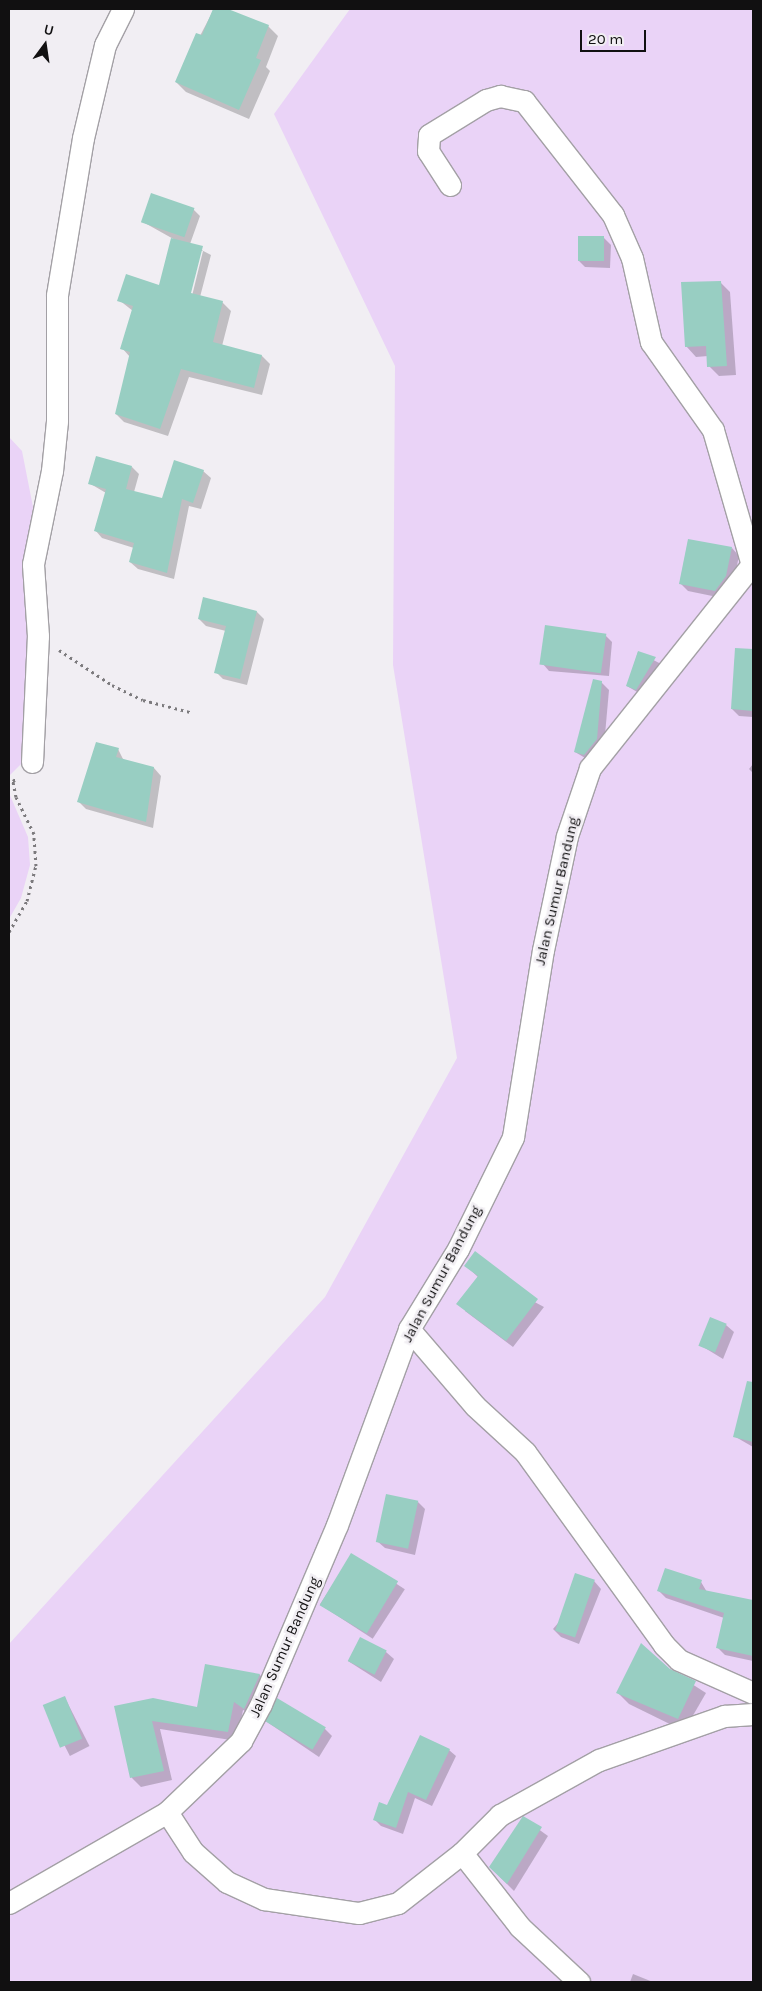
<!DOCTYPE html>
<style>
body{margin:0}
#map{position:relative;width:762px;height:1991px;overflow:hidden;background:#f1eef3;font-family:Karla,sans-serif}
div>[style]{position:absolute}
.green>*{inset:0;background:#ead3f7}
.shadow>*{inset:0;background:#0003;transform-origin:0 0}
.building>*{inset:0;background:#98cec2;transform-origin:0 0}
.path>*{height:3px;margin-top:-1.5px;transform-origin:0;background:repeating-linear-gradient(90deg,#7c7a7d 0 2.5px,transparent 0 6.5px)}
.roads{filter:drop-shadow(1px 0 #a3a0a5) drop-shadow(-1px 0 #a3a0a5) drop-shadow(0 1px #a3a0a5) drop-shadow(0 -1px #a3a0a5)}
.minor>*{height:21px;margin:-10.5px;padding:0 10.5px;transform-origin:10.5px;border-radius:10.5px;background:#fff}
span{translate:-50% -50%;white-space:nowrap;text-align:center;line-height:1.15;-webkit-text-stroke:5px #f1eef3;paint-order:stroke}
.street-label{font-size:15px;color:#111011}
.frame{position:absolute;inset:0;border:10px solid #111011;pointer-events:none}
.north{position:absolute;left:20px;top:20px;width:50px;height:50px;-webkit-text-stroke:4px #f1eef3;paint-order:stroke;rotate:14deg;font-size:14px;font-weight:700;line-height:20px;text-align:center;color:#111011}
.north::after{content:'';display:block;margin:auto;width:18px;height:22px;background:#111011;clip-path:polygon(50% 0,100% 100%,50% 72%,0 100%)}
.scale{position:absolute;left:580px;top:30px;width:66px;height:22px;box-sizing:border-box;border:2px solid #111011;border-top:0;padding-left:6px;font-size:15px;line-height:18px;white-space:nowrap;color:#111011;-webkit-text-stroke:4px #f1eef3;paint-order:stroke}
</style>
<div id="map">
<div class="green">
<i style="clip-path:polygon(350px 9px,753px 9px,753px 1982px,9px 1982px,9px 1644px,325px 1297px,457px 1058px,393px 665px,395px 366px,274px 114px)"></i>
<i style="clip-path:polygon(9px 437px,22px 451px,33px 507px,26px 564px,31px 636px,26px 759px,9px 776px)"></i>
<i style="clip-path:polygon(9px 793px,28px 837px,30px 865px,21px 898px,9px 919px)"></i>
</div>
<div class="shadow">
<i style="clip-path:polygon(214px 9px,268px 26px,278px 36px,266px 67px,270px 71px,249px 119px,186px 92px,176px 82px)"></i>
<i style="clip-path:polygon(evenodd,193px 209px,200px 216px,190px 244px,211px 255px,200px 297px,222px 302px,231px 311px,222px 346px,262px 356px,270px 364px,262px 395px,189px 377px,168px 436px,124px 422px,116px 414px,130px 357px,122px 348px,133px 311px,119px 300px,160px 286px,177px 241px,143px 222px,193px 209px,201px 251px,203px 251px,191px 300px,188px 299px,201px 251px)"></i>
<i style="clip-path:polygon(603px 237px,611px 245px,610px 268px,585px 267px,578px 260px)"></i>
<i style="clip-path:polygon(720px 282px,730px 292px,736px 375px,719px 376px,709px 366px,708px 356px,696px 357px,686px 346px)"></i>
<i style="clip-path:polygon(132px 467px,139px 474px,134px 492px,163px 500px,203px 471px,211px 478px,201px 509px,189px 506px,174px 579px,138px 569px,130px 562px,134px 548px,102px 538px,95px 530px,106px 493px,89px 483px)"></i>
<i style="clip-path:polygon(732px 548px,739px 556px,733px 584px,722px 598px,688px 591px,681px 584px)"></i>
<i style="clip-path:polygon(257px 612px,264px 619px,247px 685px,223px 679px,216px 672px,226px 631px,206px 626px,199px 619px)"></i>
<i style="clip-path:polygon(605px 635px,612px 642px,609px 676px,549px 671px,543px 664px)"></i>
<i style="clip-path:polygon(736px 649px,753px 651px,753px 717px,739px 716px,732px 709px)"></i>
<i style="clip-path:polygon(638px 652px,663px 665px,644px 696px,627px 686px)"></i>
<i style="clip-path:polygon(601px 682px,609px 690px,604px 746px,592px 762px,575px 752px)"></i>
<i style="clip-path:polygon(118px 749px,124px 761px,154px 768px,161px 776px,153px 828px,86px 809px,78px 801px)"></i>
<i style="clip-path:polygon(753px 764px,753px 773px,749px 769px)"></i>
<i style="clip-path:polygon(465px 1265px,544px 1307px,513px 1347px,465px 1311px,478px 1277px)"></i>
<i style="clip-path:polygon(726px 1325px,734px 1332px,723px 1359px,700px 1345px)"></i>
<i style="clip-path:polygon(753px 1385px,753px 1447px,734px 1436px)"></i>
<i style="clip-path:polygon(418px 1502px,425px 1509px,415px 1555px,385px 1548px,377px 1541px)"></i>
<i style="left:352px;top:1555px;width:63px;height:59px;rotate:33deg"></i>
<i style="clip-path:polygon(594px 1581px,601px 1589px,579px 1644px,561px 1637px,553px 1629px)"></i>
<i style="clip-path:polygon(701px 1582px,707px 1592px,753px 1602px,753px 1661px,725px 1655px,718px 1648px,724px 1618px,666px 1598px,659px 1591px)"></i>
<i style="clip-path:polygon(386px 1652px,394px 1659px,381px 1682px,348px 1661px)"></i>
<i style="clip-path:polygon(206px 1665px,260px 1675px,268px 1684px,254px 1716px,243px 1710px,237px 1741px,160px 1729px,172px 1780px,141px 1787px,132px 1778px,115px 1707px,198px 1709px)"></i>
<i style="clip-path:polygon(670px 1670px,706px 1693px,684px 1731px,629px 1704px,618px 1693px)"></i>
<i style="left:65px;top:1698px;width:54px;height:22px;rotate:63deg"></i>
<i style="clip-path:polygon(267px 1722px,325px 1729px,332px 1736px,319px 1757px)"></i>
<i style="clip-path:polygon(449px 1750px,456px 1756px,432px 1806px,415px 1798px,403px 1834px,381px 1826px,375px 1820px)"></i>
<i style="clip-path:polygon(523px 1818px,548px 1836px,514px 1891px,490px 1867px)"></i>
<i style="clip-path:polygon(633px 1974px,653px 1982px,630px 1982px)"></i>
</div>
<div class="building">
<i style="clip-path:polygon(213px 9px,228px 9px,269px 25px,256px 58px,261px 60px,239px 110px,175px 82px,196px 33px,202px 35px)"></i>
<i style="left:151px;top:193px;width:46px;height:31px;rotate:19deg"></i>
<i style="left:578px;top:236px;width:26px;height:25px"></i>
<i style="clip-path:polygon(171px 238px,203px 246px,191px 293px,223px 301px,213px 342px,262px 355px,254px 388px,181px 369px,160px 429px,115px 414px,130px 352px,120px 349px,133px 306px,117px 301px,126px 274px,159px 285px)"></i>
<i style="clip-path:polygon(721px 281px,727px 366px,707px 367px,706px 346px,685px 347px,681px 282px)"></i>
<i style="clip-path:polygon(96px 456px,132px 466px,126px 489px,162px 498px,174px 460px,204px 470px,193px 503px,182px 499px,167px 573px,129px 562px,134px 543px,94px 531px,106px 489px,88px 484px)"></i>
<i style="clip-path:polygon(688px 539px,732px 547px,726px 576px,715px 591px,679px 584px)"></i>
<i style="clip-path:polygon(203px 597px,257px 611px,240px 679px,214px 673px,226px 626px,198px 619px)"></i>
<i style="left:545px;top:625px;width:62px;height:40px;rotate:8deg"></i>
<i style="clip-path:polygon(735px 648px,753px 649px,753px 711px,731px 709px)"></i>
<i style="clip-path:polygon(638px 651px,656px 657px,636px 690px,626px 686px)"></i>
<i style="clip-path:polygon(593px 679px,602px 681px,597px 739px,584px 755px,574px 752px)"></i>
<i style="clip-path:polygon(96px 742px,119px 748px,116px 757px,154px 767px,146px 822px,77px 802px)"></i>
<i style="clip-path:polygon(475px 1251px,538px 1299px,506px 1341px,456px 1304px,478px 1276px,464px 1266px)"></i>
<i style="left:710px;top:1317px;width:18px;height:31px;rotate:22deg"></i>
<i style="clip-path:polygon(747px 1381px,753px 1382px,753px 1442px,733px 1437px)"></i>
<i style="left:386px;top:1494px;width:33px;height:49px;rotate:12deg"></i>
<i style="left:351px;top:1553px;width:55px;height:61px;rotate:31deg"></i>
<i style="clip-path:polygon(665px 1568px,702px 1580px,699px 1589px,753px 1600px,753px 1656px,716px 1648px,724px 1613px,657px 1591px)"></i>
<i style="left:575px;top:1573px;width:21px;height:61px;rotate:19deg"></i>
<i style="left:360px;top:1637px;width:30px;height:27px;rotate:27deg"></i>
<i style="clip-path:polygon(641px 1643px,670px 1669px,696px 1681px,678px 1719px,616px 1693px)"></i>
<i style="clip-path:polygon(205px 1664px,260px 1674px,244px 1709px,234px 1702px,228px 1732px,152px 1721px,164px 1771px,130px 1778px,114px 1706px,153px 1698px,197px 1707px)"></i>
<i style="left:65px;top:1696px;width:46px;height:24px;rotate:68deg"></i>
<i style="left:277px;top:1698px;width:57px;height:26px;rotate:31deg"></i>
<i style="clip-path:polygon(420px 1735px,450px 1749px,426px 1800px,408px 1792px,396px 1828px,373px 1820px,379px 1802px,387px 1805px)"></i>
<i style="clip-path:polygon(523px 1816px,542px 1827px,507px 1884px,489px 1867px)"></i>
</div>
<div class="path">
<i style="left:59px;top:650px;width:64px;rotate:33.4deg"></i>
<i style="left:112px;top:685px;width:34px;rotate:26deg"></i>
<i style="left:143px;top:700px;width:49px;rotate:14.3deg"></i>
<i style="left:9px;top:932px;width:36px;rotate:-60deg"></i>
<i style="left:27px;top:901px;width:36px;rotate:-76deg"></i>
<i style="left:36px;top:866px;width:32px;rotate:-94deg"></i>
<i style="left:34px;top:834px;width:41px;rotate:-115.9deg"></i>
<i style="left:16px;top:797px;width:16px;rotate:-101deg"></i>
<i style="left:13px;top:781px;width:6px;rotate:-39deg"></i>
</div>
<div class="roads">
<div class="minor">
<i style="left:450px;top:185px;width:40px;rotate:-122.9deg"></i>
<i style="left:428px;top:151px;width:16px;rotate:-86deg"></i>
<i style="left:429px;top:135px;width:67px;rotate:-31.6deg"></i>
<i style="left:486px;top:100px;width:15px;rotate:-16deg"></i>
<i style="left:500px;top:96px;width:25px;rotate:12deg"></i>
<i style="left:524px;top:101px;width:145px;rotate:52deg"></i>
<i style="left:613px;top:215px;width:47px;rotate:66.2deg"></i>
<i style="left:632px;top:258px;width:86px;rotate:77.3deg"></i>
<i style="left:651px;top:342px;width:108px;rotate:54.8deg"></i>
<i style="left:713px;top:430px;width:141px;rotate:73.9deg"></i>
<i style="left:32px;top:762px;width:126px;rotate:-87.3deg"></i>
<i style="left:38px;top:636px;width:72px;rotate:-94deg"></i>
<i style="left:33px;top:564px;width:95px;rotate:-78.5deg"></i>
<i style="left:52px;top:471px;width:50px;rotate:-84.3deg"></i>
<i style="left:57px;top:421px;width:126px;rotate:-90deg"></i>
<i style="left:57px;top:295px;width:159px;rotate:-80.6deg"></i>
<i style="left:83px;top:138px;width:96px;rotate:-76.7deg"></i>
<i style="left:105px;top:45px;width:40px;rotate:-63.4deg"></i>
<i style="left:409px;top:1329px;width:101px;rotate:49.4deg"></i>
<i style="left:475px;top:1406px;width:68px;rotate:42.6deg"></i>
<i style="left:525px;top:1452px;width:238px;rotate:54.2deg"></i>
<i style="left:664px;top:1645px;width:21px;rotate:45deg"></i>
<i style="left:679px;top:1660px;width:81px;rotate:24deg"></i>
<i style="left:167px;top:1812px;width:48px;rotate:57deg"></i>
<i style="left:193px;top:1852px;width:45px;rotate:41.4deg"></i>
<i style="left:227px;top:1882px;width:41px;rotate:24.7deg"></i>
<i style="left:264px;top:1899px;width:96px;rotate:8.4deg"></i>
<i style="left:359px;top:1913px;width:40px;rotate:-14.4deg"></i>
<i style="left:398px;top:1903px;width:81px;rotate:-38deg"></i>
<i style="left:462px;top:1853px;width:54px;rotate:-45deg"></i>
<i style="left:500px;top:1815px;width:113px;rotate:-29.1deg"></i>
<i style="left:599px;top:1760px;width:133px;rotate:-19.4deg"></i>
<i style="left:724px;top:1716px;width:29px;rotate:-4deg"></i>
<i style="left:462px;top:1853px;width:94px;rotate:51.9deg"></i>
<i style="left:520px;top:1927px;width:81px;rotate:43deg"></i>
<i style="left:9px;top:1903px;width:182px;rotate:-29.9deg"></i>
<i style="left:167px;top:1812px;width:103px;rotate:-43.8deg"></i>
<i style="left:241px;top:1741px;width:42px;rotate:-61.6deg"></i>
<i style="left:261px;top:1704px;width:194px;rotate:-67deg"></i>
<i style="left:337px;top:1525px;width:209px;rotate:-69.8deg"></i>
<i style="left:409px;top:1329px;width:94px;rotate:-58.5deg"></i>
<i style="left:458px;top:1249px;width:125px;rotate:-63.8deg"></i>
<i style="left:513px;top:1137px;width:189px;rotate:-80.9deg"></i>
<i style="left:543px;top:950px;width:116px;rotate:-78.1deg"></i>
<i style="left:567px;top:836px;width:72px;rotate:-71.3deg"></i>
<i style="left:590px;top:768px;width:262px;rotate:-51.5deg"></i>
</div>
</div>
<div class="street-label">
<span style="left:557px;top:891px;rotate:-77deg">Jalan Sumur Bandung</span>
<span style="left:442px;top:1274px;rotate:-62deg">Jalan Sumur Bandung</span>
<span style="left:285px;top:1647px;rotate:-66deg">Jalan Sumur Bandung</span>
</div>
<div class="frame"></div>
<div class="north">U</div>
<div class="scale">20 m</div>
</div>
